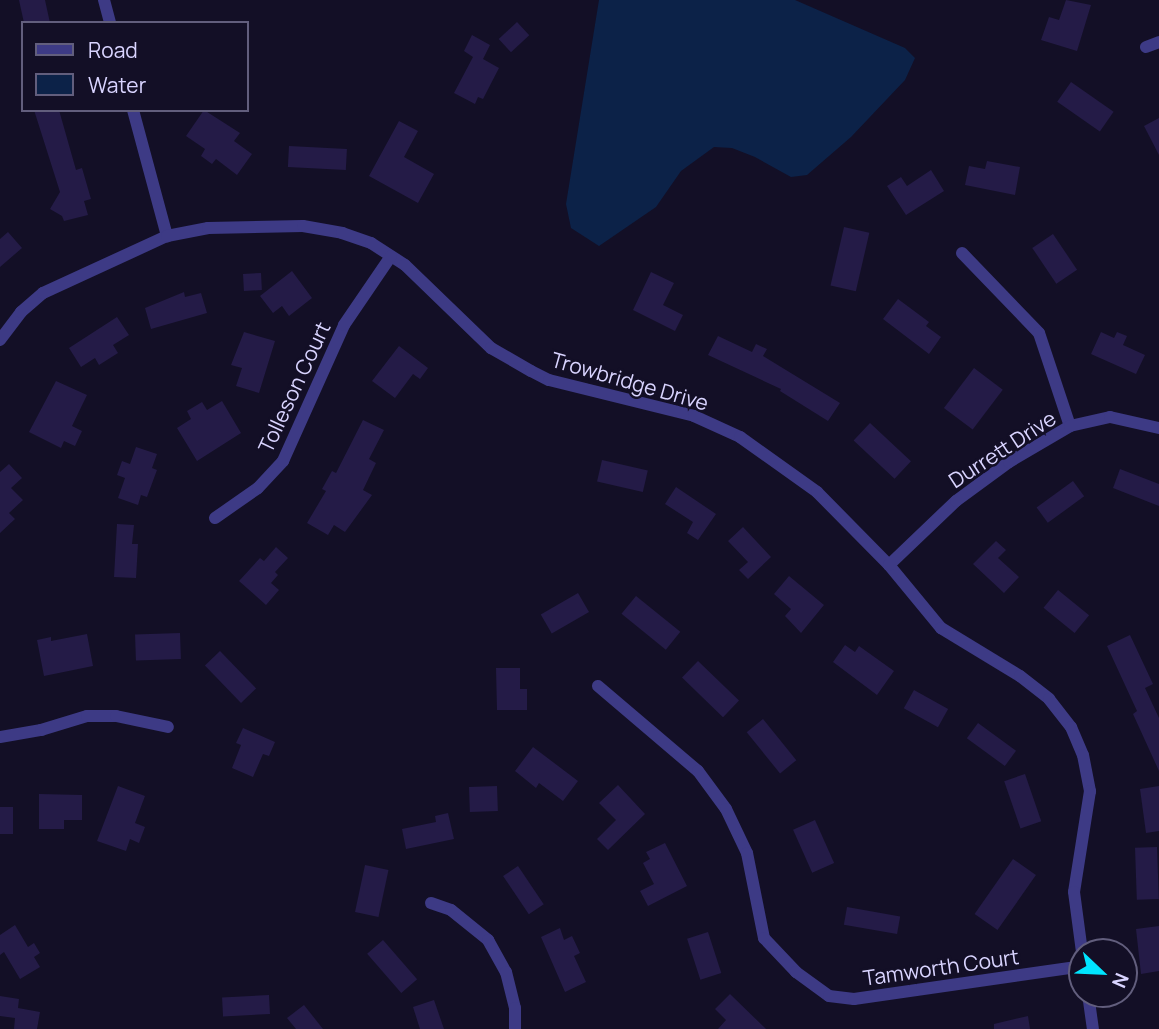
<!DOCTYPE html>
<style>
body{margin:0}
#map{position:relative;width:1159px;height:1029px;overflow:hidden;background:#130f26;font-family:Manrope,sans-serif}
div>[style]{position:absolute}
.water>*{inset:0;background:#0c2248}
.building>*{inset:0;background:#241b47;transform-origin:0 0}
.street>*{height:12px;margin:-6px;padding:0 6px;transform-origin:6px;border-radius:6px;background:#3d3a85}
span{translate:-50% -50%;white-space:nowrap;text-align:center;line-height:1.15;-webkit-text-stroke:5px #130f26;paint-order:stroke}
.street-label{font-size:21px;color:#d9d4ff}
.legend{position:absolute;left:21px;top:21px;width:228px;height:91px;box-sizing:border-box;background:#130f26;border:2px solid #625e7d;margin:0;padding:9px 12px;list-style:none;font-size:21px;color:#d9d4ff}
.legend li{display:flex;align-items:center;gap:14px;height:35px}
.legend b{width:35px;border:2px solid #625e7d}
.north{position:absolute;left:1068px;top:938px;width:70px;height:70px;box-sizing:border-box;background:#130f26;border:2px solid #625e7d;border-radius:50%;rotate:113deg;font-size:19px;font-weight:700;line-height:28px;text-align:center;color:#d9d4ff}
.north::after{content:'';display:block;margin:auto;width:24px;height:32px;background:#00e5ff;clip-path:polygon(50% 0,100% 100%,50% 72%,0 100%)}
</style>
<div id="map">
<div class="water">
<i style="clip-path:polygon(599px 0,795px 0,905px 48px,915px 58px,905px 80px,851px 137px,807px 175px,791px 177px,755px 157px,732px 148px,714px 147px,681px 171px,656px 207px,599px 246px,571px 228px,566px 204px)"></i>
</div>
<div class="building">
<i style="clip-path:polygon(19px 0,45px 0,50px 23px,24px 23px)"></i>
<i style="clip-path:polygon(1066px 0,1091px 5px,1077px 51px,1041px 40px,1049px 17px,1059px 20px)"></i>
<i style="left:517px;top:22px;width:18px;height:25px;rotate:47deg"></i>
<i style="clip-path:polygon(472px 35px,490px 45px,483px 59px,499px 68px,483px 99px,478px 97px,475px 104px,454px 93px,473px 57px,464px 51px)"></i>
<i style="left:1071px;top:82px;width:52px;height:24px;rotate:35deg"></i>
<i style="clip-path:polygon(34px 110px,59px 110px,76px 170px,82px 168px,91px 199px,84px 201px,88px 215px,64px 221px,62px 216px,50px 209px,60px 192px)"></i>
<i style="clip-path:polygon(204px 110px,240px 133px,234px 141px,252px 154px,237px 175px,216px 159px,212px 164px,201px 156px,205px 149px,186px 136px)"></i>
<i style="clip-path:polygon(1159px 118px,1159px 155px,1144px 126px)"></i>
<i style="clip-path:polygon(399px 121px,418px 131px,404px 157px,434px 174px,418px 203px,369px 176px)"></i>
<i style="left:289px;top:146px;width:58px;height:21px;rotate:3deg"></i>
<i style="clip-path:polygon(987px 161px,1020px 167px,1015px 195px,965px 185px,969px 166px,985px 169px)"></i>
<i style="clip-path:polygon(931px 170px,944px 191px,906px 215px,887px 186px,901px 177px,907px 186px)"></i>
<i style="left:844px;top:227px;width:26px;height:60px;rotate:13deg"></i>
<i style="clip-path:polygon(8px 232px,22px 248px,0 267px,0 239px)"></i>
<i style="left:1053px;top:234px;width:43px;height:25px;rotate:56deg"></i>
<i style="clip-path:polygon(292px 271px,312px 298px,289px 316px,282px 306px,273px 313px,260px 296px)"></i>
<i style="clip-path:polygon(651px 272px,674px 283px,663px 305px,683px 315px,675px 331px,633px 310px)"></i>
<i style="left:261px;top:273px;width:17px;height:18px;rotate:87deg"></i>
<i style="clip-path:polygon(184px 292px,185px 297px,201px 293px,207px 313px,151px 329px,145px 308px)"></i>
<i style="clip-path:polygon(898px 299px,929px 322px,926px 326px,941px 337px,929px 354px,883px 319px)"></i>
<i style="clip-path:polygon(117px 317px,129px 335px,113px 345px,118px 353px,99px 365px,95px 358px,81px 367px,69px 348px)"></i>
<i style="clip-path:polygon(244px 332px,275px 341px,259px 393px,236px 386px,242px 368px,231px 365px)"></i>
<i style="clip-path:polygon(1101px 332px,1114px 338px,1117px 332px,1127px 336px,1123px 345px,1145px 355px,1136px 374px,1091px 354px)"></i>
<i style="clip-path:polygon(718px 336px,752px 352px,756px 344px,767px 349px,763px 356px,840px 403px,828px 421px,780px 391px,781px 389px,708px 355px)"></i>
<i style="clip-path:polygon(399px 346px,428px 368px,420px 379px,413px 374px,395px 398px,372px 381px)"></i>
<i style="left:974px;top:368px;width:36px;height:50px;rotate:37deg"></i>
<i style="clip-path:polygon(56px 381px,87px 395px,72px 426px,82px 431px,75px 446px,64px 441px,61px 448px,29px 432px)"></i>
<i style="clip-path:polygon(222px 401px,241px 433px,197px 461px,177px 428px,191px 419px,187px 411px,202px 402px,207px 410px)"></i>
<i style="clip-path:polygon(363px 420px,384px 430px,369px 459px,376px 463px,363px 490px,372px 495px,345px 532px,334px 525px,328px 535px,307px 523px,326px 491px,322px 489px,332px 471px,336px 473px)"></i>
<i style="left:870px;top:423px;width:56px;height:24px;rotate:43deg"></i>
<i style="clip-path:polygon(136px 447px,157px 454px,152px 468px,157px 470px,147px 497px,141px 495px,138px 505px,118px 498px,125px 478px,117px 475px,122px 461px,130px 464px)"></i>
<i style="left:602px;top:460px;width:47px;height:22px;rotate:13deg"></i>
<i style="clip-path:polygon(9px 464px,22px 478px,11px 488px,23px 500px,9px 513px,15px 519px,0 533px,0 472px)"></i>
<i style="clip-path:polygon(1120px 469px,1159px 484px,1159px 506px,1113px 488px)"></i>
<i style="left:1073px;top:481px;width:19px;height:45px;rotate:54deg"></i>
<i style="clip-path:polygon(676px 487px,716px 514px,698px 540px,687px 533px,693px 522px,665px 504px)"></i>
<i style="clip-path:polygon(117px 524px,134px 525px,132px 544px,138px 544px,136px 578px,114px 577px)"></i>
<i style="clip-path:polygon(743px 527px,771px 557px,748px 579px,739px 570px,748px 562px,728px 541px)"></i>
<i style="clip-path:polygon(996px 541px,1006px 550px,998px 558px,1019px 577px,1004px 593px,973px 564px)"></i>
<i style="clip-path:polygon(276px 547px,288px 558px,275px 572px,278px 575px,271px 583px,279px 590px,266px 605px,239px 581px,260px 558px,264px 561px)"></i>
<i style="clip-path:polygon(789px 576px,824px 605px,801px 633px,785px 616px,791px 609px,774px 594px)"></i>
<i style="left:1058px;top:590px;width:40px;height:23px;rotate:39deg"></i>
<i style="left:578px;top:593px;width:22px;height:43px;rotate:60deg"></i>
<i style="left:636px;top:596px;width:57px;height:23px;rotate:39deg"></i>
<i style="left:180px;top:633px;width:26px;height:45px;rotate:88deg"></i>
<i style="clip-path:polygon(87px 634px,93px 666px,44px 676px,37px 640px,51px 637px,51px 641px)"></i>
<i style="clip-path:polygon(1130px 635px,1153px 684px,1145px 688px,1159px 718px,1159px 771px,1133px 714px,1137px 711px,1107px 646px)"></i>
<i style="clip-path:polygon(845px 645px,855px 652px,859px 646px,894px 671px,877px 695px,833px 662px)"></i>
<i style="left:220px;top:651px;width:52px;height:21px;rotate:46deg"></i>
<i style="left:698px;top:661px;width:57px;height:23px;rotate:44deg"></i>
<i style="clip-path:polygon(496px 668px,520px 668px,520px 689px,527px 689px,527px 710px,497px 710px)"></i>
<i style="left:914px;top:690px;width:39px;height:21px;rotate:29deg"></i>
<i style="left:763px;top:719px;width:53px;height:21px;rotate:51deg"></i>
<i style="left:978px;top:723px;width:47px;height:19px;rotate:36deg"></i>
<i style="clip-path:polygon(243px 728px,275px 742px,269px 756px,263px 754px,253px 777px,232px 768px,241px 745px,236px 743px)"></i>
<i style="clip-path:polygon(533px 747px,578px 781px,563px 801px,539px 783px,536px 788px,515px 771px)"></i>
<i style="left:1025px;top:774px;width:50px;height:22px;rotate:71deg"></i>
<i style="clip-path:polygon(618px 785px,645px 814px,608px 850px,597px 839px,616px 820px,599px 803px)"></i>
<i style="clip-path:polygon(118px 786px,145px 796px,135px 823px,145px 827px,139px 843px,130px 839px,126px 851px,97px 841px)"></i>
<i style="left:497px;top:786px;width:25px;height:28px;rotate:88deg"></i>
<i style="clip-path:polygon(1159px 786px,1159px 831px,1146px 833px,1140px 789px)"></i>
<i style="clip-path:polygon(39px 794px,82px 795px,82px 820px,64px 820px,64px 829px,39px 829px)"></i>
<i style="left:0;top:807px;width:13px;height:27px"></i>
<i style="clip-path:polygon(448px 813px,454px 839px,406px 849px,402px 829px,436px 822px,435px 816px)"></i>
<i style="left:815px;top:820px;width:47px;height:24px;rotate:66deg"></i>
<i style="clip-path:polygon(665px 843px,687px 886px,648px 906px,640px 891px,654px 884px,643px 863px,650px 859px,646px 852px)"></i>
<i style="left:1157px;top:847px;width:52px;height:22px;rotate:88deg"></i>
<i style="left:1013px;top:859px;width:28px;height:67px;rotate:35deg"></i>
<i style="left:365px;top:865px;width:24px;height:48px;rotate:12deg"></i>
<i style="left:518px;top:866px;width:46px;height:18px;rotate:56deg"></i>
<i style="left:847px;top:907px;width:54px;height:18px;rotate:10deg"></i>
<i style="clip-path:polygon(15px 925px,28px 947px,34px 943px,40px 953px,34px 957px,40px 967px,20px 979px,4px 952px,0 955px,0 935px)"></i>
<i style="clip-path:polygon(1159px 926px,1159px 971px,1141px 974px,1136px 929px)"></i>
<i style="clip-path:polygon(560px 928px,564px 940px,572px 936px,580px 953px,574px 956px,586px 982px,565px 992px,541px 937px)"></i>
<i style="left:708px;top:932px;width:43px;height:22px;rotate:72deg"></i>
<i style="left:383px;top:940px;width:52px;height:21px;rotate:49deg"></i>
<i style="clip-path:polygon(730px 994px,766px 1029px,718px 1029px,726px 1020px,715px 1009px)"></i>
<i style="left:269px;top:995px;width:19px;height:47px;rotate:87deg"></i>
<i style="clip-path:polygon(0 996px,19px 999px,18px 1008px,40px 1012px,37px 1029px,14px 1029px,15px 1018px,0 1016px)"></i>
<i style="clip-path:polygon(434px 1000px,444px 1029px,420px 1029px,413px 1007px)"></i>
<i style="clip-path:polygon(304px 1005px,323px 1029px,296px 1029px,287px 1018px)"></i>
<i style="clip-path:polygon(1028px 1016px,1030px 1029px,994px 1029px,994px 1024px)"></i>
</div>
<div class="street">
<i style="left:104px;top:0;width:24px;rotate:75deg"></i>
<i style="left:1146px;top:47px;width:14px;rotate:-21deg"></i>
<i style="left:133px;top:110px;width:131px;rotate:74.9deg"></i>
<i style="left:962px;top:253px;width:111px;rotate:46.1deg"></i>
<i style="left:1039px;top:333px;width:98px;rotate:71.6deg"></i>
<i style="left:0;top:340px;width:35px;rotate:-53deg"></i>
<i style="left:21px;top:312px;width:29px;rotate:-41deg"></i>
<i style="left:43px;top:293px;width:136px;rotate:-24.7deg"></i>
<i style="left:167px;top:236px;width:42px;rotate:-11deg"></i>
<i style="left:208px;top:228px;width:95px;rotate:-1.2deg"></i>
<i style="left:303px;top:226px;width:40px;rotate:10deg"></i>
<i style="left:342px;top:233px;width:31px;rotate:19deg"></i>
<i style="left:371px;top:243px;width:40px;rotate:32.9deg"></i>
<i style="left:405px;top:265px;width:120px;rotate:44deg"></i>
<i style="left:491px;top:348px;width:46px;rotate:29.9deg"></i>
<i style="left:531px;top:371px;width:20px;rotate:27deg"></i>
<i style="left:549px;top:380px;width:149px;rotate:13.9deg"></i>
<i style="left:694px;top:416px;width:51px;rotate:24.5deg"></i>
<i style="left:740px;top:437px;width:95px;rotate:35.5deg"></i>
<i style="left:817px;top:492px;width:103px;rotate:45.4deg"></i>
<i style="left:889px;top:565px;width:82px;rotate:50.5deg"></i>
<i style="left:941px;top:628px;width:92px;rotate:31.3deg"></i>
<i style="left:1020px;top:676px;width:37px;rotate:38deg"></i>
<i style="left:1049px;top:699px;width:36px;rotate:52deg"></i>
<i style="left:1071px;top:727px;width:30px;rotate:67deg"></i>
<i style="left:1083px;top:755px;width:37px;rotate:79deg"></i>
<i style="left:1090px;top:791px;width:102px;rotate:99deg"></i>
<i style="left:1074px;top:892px;width:61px;rotate:82.4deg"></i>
<i style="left:215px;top:518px;width:52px;rotate:-34.9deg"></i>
<i style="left:258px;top:488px;width:37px;rotate:-47deg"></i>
<i style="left:283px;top:461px;width:149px;rotate:-65.8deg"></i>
<i style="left:344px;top:325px;width:83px;rotate:-55.7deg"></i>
<i style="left:889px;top:565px;width:93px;rotate:-43.7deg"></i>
<i style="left:956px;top:501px;width:66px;rotate:-36.3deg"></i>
<i style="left:1009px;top:462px;width:71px;rotate:-30.5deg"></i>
<i style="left:1070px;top:426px;width:41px;rotate:-12.7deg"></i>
<i style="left:1110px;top:417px;width:50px;rotate:12.7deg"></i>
<i style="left:598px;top:686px;width:131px;rotate:40.4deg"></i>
<i style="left:698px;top:771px;width:47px;rotate:53.6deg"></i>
<i style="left:726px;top:809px;width:49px;rotate:64.5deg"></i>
<i style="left:747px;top:853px;width:87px;rotate:78.7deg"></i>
<i style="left:764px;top:938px;width:47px;rotate:46.7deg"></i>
<i style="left:796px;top:972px;width:41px;rotate:36deg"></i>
<i style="left:829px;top:996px;width:25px;rotate:7deg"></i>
<i style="left:854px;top:999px;width:230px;rotate:-8.2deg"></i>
<i style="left:0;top:737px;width:42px;rotate:-9.7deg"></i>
<i style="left:41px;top:730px;width:48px;rotate:-16.9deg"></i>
<i style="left:87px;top:716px;width:29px"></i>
<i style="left:116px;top:716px;width:53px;rotate:11.9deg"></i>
<i style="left:431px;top:903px;width:21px;rotate:19deg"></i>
<i style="left:451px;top:910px;width:48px;rotate:39deg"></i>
<i style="left:488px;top:940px;width:37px;rotate:61deg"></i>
<i style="left:506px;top:972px;width:37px;rotate:76deg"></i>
<i style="left:515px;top:1008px;width:21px;rotate:90deg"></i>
<i style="left:1088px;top:994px;width:35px;rotate:82deg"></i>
</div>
<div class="street-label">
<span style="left:630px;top:381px;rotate:16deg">Trowbridge Drive</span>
<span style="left:294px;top:387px;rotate:-65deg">Tolleson Court</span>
<span style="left:1002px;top:449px;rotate:-33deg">Durrett Drive</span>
<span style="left:941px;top:967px;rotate:-8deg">Tamworth Court</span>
</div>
<ul class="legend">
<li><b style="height:9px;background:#3d3a85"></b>Road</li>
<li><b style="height:19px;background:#0c2248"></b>Water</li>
</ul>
<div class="north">N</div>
</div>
